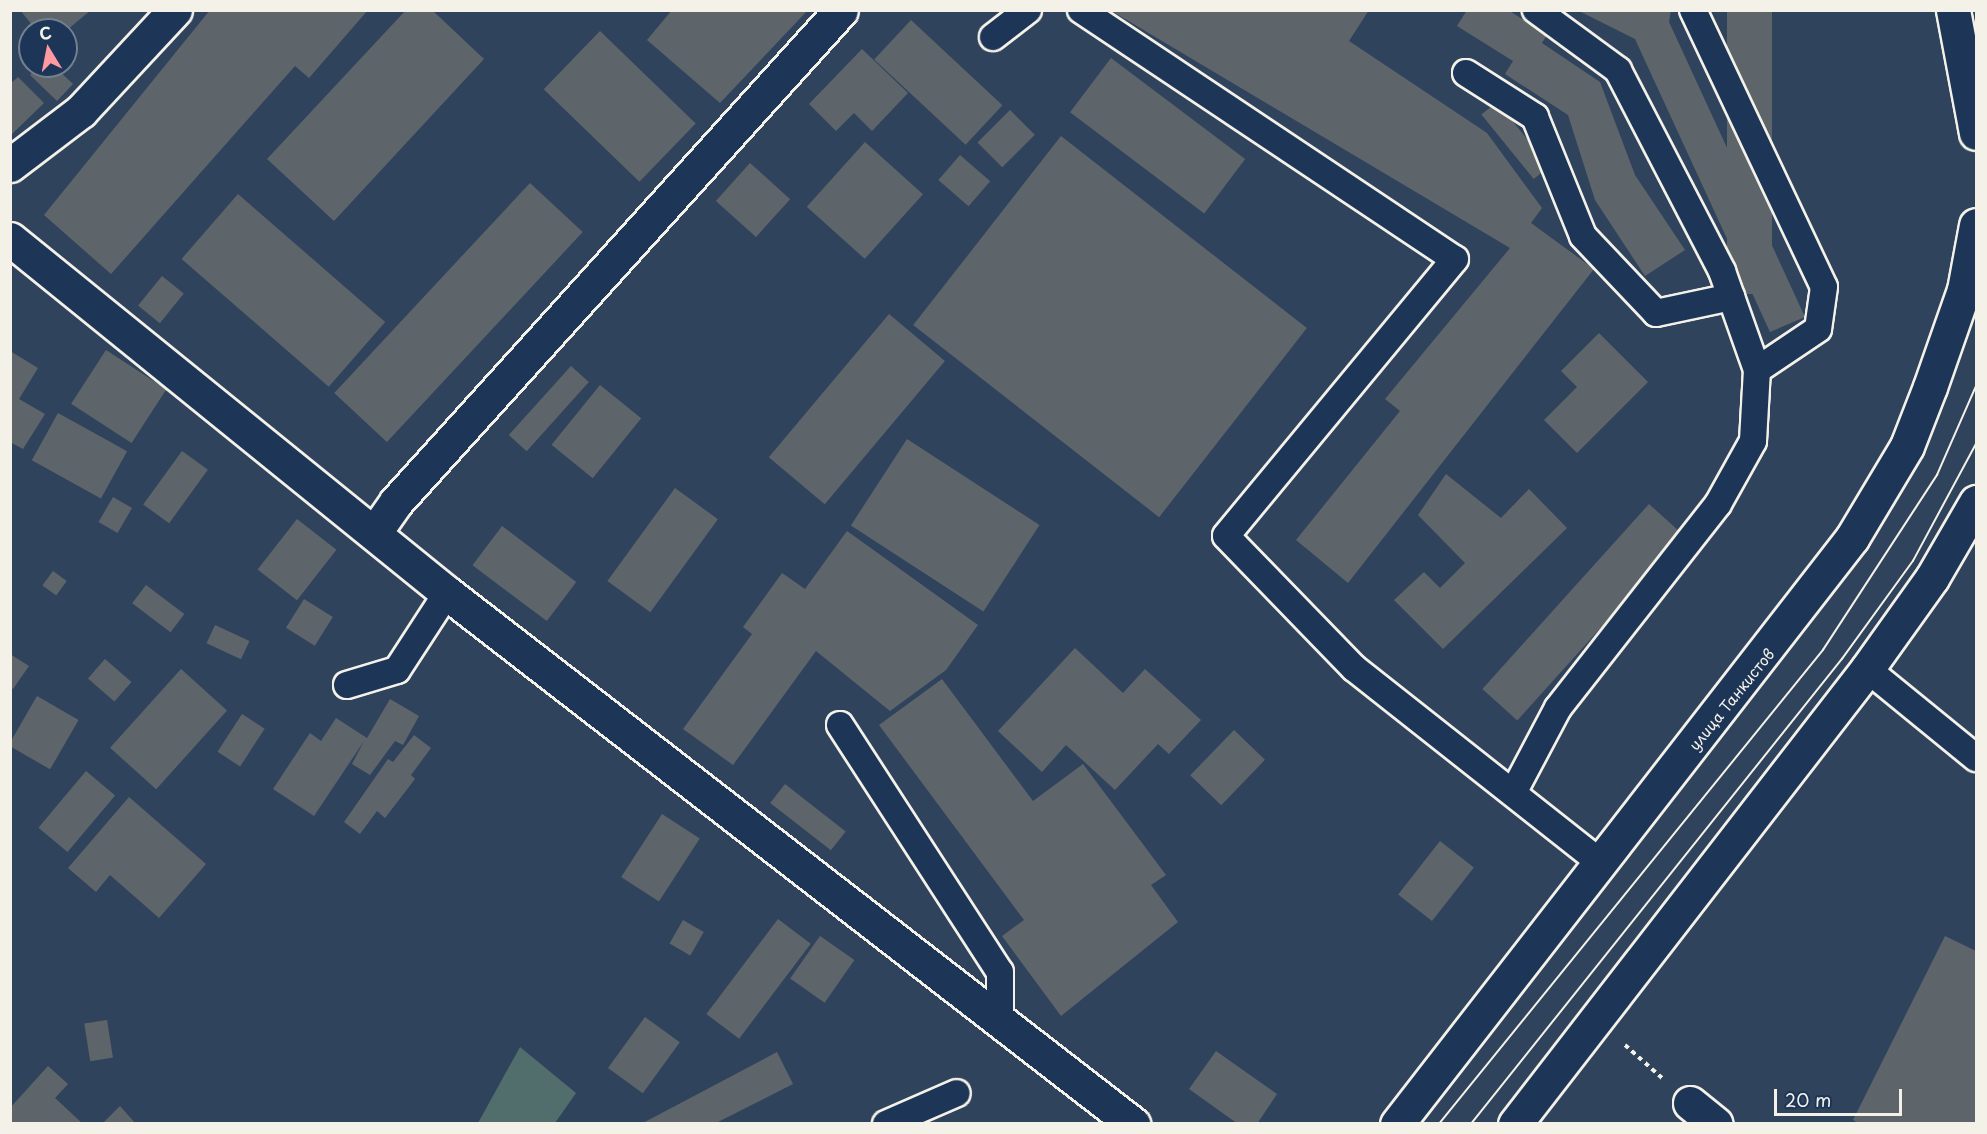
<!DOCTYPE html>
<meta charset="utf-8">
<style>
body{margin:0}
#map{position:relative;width:1987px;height:1134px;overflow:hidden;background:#30435d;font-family:"Playpen Sans",sans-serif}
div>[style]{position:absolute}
.green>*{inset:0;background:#516e6c}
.building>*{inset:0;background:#5e656a;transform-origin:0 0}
.path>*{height:4px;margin-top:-2px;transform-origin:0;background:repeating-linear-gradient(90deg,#f4f1e8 0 4.5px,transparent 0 9px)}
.roads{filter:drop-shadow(2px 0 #f4f1e8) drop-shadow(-2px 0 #f4f1e8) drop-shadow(0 2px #f4f1e8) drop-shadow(0 -2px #f4f1e8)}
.lane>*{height:26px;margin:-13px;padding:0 13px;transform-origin:13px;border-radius:13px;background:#1d3557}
.street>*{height:33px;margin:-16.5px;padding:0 16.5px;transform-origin:16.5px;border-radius:16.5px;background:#1d3557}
.secondary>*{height:33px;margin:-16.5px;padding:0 16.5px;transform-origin:16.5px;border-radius:16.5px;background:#1d3557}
.tram>*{height:1.5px;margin:-0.75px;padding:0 0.75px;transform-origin:0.75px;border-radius:0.75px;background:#f4f1e8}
span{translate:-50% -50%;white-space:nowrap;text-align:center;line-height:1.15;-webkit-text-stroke:5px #1d3557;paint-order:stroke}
.street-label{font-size:15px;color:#f4f1e8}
.frame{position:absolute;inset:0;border:12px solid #f4f1e8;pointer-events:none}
.north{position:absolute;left:18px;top:18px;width:60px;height:60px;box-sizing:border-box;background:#1d3557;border:2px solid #738091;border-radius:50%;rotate:350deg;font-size:16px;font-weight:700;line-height:24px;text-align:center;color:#f4f1e8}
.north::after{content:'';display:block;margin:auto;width:21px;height:27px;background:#ff9aa2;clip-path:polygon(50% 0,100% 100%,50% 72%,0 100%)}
.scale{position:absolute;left:1774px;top:1089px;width:128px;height:27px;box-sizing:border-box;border:3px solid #f4f1e8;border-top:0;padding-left:8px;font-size:18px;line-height:21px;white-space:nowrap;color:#f4f1e8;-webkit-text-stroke:4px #1d3557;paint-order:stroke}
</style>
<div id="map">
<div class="green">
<i style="clip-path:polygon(520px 1047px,576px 1093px,555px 1123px,478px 1123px)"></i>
</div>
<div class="building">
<i style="clip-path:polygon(20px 10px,91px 10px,67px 30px,36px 30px)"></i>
<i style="clip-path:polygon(210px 10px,368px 10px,309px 78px,295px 66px,111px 274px,44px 215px)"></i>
<i style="clip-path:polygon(406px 10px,432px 10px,484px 59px,334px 221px,267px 159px)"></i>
<i style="clip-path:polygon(672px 10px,808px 10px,720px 103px,647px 40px)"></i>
<i style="clip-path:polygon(1110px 10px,1369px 10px,1349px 41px,1487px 133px,1542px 208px,1531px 223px,1594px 269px,1348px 583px,1296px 540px,1400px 411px,1385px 399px,1510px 248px)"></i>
<i style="clip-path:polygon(1467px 10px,1508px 10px,1547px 35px,1542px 43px,1600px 82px,1635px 175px,1685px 250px,1645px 276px,1595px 200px,1568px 115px,1505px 74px,1513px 61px,1457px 26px)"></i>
<i style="clip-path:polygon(1577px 10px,1671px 10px,1669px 22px,1805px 317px,1770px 332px,1635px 39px)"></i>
<i style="left:1727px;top:10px;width:45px;height:284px"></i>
<i style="left:911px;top:20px;width:125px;height:54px;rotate:43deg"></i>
<i style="left:600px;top:31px;width:133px;height:81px;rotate:44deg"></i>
<i style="clip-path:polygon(862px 49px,908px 93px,872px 131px,854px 113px,836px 131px,809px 104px)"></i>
<i style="left:1111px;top:58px;width:168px;height:68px;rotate:37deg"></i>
<i style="clip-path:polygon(38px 66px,54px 66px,73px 84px,57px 101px,30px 75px)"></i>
<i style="clip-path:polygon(18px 77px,44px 103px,10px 136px,10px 84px)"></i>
<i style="left:1497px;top:102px;width:83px;height:20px;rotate:51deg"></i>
<i style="left:1010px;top:110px;width:35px;height:46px;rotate:45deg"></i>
<i style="left:1061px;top:136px;width:312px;height:240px;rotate:38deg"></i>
<i style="left:865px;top:142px;width:78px;height:87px;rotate:42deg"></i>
<i style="left:960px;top:155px;width:40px;height:33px;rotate:41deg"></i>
<i style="left:750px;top:163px;width:54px;height:51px;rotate:42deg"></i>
<i style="left:530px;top:183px;width:72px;height:287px;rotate:43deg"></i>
<i style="left:238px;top:194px;width:195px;height:86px;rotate:41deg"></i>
<i style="left:162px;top:276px;width:28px;height:38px;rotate:39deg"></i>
<i style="left:889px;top:314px;width:73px;height:187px;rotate:40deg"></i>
<i style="clip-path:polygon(1599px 333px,1648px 382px,1577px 453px,1544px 420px,1577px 387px,1561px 371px)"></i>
<i style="left:106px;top:350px;width:72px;height:64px;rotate:33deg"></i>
<i style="clip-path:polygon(10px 351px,38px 368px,19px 399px,45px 414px,23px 449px,10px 442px)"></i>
<i style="left:571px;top:366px;width:24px;height:93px;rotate:42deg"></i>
<i style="left:600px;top:385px;width:53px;height:77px;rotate:39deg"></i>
<i style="left:58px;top:413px;width:79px;height:54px;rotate:29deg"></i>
<i style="left:907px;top:439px;width:158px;height:103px;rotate:33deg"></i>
<i style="left:182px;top:451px;width:32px;height:66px;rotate:36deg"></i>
<i style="clip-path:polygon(1446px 474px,1501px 518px,1529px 489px,1567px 528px,1443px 649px,1394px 600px,1424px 572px,1440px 588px,1465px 563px,1418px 515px)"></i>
<i style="left:675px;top:488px;width:53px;height:115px;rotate:36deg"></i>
<i style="left:113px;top:497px;width:22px;height:29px;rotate:30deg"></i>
<i style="left:1649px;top:504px;width:47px;height:249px;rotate:42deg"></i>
<i style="left:297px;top:519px;width:50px;height:64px;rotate:38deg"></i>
<i style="left:502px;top:526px;width:93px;height:49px;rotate:37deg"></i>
<i style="clip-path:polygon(847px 531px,978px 625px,946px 670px,890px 711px,816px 651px,733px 765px,683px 729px,752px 634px,743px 627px,782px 573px,805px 589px)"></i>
<i style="left:53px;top:571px;width:17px;height:18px;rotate:36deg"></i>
<i style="left:146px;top:585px;width:48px;height:23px;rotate:37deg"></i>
<i style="left:304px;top:599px;width:34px;height:34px;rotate:32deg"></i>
<i style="left:215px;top:625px;width:38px;height:20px;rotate:25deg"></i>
<i style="clip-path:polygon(1075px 648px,1123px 693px,1145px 669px,1201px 720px,1169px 754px,1158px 744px,1115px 790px,1066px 745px,1042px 772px,998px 731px)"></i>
<i style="clip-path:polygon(10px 654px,29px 666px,13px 689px,10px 687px)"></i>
<i style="left:105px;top:659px;width:35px;height:26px;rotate:41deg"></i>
<i style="left:181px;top:669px;width:62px;height:106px;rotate:42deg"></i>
<i style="clip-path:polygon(942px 679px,1033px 801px,1083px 764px,1166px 875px,1151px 885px,1178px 922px,1061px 1016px,1002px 936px,1024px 920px,879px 725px)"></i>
<i style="left:37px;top:696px;width:48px;height:57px;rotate:30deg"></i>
<i style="clip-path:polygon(390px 699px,419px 716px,403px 745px,395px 741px,370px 775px,352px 764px,364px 741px,314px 816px,273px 789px,310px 733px,321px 741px,336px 718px,367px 738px)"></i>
<i style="left:242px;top:714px;width:27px;height:45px;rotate:33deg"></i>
<i style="left:1234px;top:730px;width:43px;height:63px;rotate:44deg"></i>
<i style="clip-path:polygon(414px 735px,431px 748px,411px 775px,415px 779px,385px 818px,377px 811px,360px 834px,344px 822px,388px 759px,393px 762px)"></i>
<i style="left:86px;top:771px;width:38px;height:74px;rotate:40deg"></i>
<i style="left:785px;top:784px;width:77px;height:24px;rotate:38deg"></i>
<i style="clip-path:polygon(129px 797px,206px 864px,159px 918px,110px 875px,96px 892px,68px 868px)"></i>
<i style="left:662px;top:814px;width:45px;height:75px;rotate:33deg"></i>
<i style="left:1440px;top:841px;width:43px;height:68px;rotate:38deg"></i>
<i style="left:778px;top:919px;width:41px;height:119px;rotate:37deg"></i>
<i style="left:683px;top:920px;width:24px;height:27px;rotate:30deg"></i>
<i style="left:820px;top:936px;width:42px;height:52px;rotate:35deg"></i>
<i style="clip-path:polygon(1945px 936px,1976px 951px,1976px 1124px,1860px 1124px,1853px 1120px)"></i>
<i style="left:645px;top:1017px;width:43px;height:63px;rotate:36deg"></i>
<i style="left:107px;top:1020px;width:38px;height:23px;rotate:81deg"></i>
<i style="clip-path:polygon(1216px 1051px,1277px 1094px,1257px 1124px,1238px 1124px,1189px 1089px)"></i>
<i style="clip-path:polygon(777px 1052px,793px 1084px,714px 1124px,641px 1124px)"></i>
<i style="clip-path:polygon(48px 1066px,68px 1084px,55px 1098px,83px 1124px,10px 1124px,10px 1108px)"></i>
<i style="clip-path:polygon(120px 1106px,136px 1124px,102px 1124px)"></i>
</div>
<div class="path">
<i style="left:1625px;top:1045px;width:50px;rotate:41.7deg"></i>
</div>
<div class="roads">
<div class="lane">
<i style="left:1081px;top:10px;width:449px;rotate:33.7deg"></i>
<i style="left:1455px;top:259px;width:359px;rotate:129.6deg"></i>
<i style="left:1226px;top:536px;width:184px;rotate:45.9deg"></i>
<i style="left:1354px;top:668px;width:313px;rotate:38.3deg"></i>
<i style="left:1693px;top:10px;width:306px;rotate:64.7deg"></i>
<i style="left:1824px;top:287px;width:42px;rotate:98.1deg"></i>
<i style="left:1818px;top:329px;width:73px;rotate:146.1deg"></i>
<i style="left:993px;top:37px;width:44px;rotate:-37.6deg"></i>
<i style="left:1466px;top:73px;width:82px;rotate:32.5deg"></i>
<i style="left:1535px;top:117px;width:128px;rotate:68deg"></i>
<i style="left:1583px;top:236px;width:106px;rotate:46.5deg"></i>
<i style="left:1656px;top:313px;width:77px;rotate:-12deg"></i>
<i style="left:1867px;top:669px;width:141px;rotate:39.2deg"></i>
<i style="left:347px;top:685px;width:52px;rotate:-16.7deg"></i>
<i style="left:397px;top:670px;width:92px;rotate:-57deg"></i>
<i style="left:840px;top:725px;width:294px;rotate:57.1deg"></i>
<i style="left:1000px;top:972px;width:47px;rotate:90deg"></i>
<i style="left:1513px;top:793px;width:96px;rotate:-62.1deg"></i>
<i style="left:1558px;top:708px;width:259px;rotate:-51.9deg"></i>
<i style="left:1718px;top:504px;width:72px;rotate:-60.9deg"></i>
<i style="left:1753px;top:441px;width:71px;rotate:-86.8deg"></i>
<i style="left:1757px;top:370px;width:105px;rotate:-109.5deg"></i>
<i style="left:1722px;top:271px;width:226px;rotate:-117.4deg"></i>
<i style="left:1618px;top:70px;width:102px;rotate:-143.8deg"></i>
<i style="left:886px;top:1124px;width:77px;rotate:-23.6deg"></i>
</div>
<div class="street">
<i style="left:10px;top:165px;width:89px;rotate:-37.3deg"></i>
<i style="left:81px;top:111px;width:138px;rotate:-47.1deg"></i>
<i style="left:10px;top:239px;width:562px;rotate:39.01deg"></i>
<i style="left:447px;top:593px;width:868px;rotate:37.74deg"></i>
<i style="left:375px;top:532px;width:37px;rotate:-55deg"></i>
<i style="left:396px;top:502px;width:663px;rotate:-47.87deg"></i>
<i style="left:1690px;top:1103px;width:33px;rotate:39deg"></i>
</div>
<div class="secondary">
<i style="left:1953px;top:10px;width:125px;rotate:79.4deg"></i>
<i style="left:1397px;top:1124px;width:742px;rotate:-52.17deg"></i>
<i style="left:1852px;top:538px;width:107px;rotate:-59.1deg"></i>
<i style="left:1907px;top:446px;width:63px;rotate:-68.7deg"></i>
<i style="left:1930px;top:387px;width:103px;rotate:-70.7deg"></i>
<i style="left:1964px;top:290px;width:66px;rotate:-79.5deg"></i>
<i style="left:1515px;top:1124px;width:575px;rotate:-52.27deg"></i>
<i style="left:1867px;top:669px;width:112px;rotate:-54.5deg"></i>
<i style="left:1932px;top:578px;width:88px;rotate:-59.9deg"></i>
</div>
</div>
<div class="tram">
<i style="left:1439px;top:1124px;width:610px;rotate:-50.99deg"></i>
<i style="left:1823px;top:650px;width:209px;rotate:-56.9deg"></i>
<i style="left:1937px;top:475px;width:97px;rotate:-66.3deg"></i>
<i style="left:1471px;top:1124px;width:595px;rotate:-51.42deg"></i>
<i style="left:1842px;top:659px;width:121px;rotate:-54.1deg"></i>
<i style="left:1913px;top:561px;width:133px;rotate:-61.7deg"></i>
</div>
<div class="street-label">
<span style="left:1731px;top:699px;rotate:-51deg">улица Танкистов</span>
</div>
<div class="frame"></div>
<div class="north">С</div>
<div class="scale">20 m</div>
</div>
